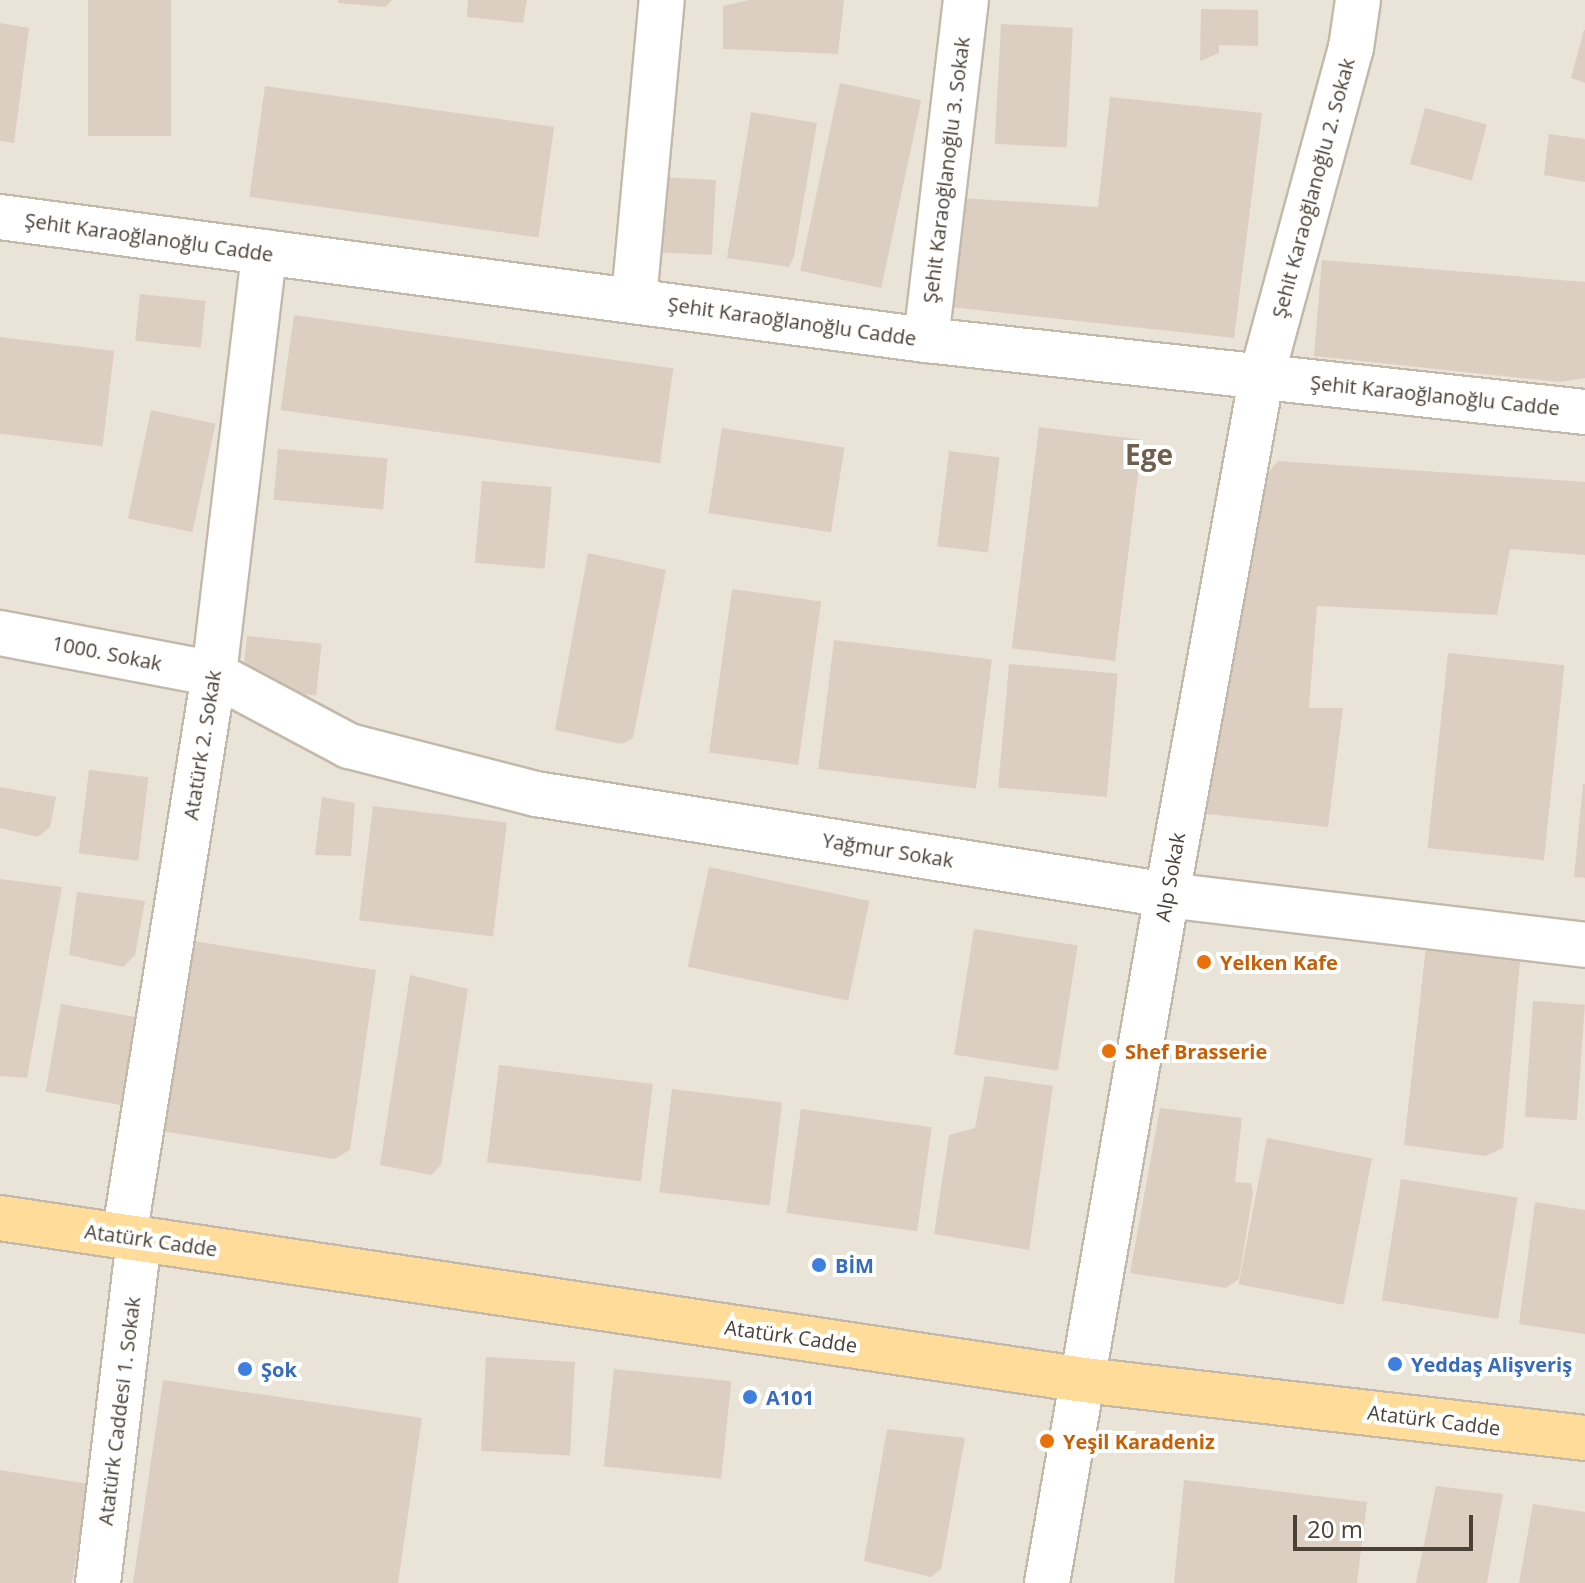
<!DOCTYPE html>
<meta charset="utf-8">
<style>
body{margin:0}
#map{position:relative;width:1585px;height:1583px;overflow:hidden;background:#f6f1ea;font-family:"Open Sans",sans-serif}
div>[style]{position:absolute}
.residential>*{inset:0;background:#eae3d7;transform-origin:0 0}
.building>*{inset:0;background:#dccfc1;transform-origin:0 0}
.roads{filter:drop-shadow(2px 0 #c3b9ab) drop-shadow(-2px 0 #c3b9ab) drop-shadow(0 2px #c3b9ab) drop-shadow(0 -2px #c3b9ab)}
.minor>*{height:44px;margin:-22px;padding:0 22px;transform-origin:22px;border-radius:22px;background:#fff}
.major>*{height:44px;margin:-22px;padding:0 22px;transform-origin:22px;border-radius:22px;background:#ffdc9a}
.dots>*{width:22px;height:22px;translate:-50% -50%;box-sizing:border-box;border:4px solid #fff;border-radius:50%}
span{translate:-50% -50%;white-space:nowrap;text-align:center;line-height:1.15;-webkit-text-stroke:8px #fff;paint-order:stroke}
.street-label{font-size:20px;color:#4b4237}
.food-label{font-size:20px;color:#c56008;font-weight:700}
.left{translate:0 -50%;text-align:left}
.shop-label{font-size:20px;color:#366cbe;font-weight:700}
.district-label{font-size:28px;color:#6f5f4d;font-weight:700}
.scale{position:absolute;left:1293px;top:1515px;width:180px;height:36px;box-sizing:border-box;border:4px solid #4b4237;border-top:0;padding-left:10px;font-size:24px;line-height:28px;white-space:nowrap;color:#4b4237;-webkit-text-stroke:6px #fff;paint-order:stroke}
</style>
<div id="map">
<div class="residential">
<i style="left:0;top:0;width:1585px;height:1583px"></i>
</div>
<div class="building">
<i style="left:88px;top:0;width:83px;height:136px"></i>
<i style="clip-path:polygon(338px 0,392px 0,386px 7px,338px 3px)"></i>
<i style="clip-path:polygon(468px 0,527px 0,523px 23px,467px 17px)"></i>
<i style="clip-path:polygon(749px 0,844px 0,838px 54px,723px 49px,723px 6px)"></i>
<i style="clip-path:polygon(1201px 9px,1258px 10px,1258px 46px,1219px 45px,1219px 53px,1200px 61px)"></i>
<i style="clip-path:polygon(0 23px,29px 28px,14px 143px,0 141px)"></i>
<i style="left:1001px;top:24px;width:72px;height:120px;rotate:3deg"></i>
<i style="clip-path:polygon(1584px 30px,1585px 30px,1585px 83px,1571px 78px)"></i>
<i style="left:840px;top:83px;width:83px;height:192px;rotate:12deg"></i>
<i style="left:265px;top:86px;width:292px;height:112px;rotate:8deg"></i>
<i style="clip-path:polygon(1110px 97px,1262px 113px,1234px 338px,950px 307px,961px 198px,1098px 207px)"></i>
<i style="left:1425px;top:108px;width:64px;height:58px;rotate:15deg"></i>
<i style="clip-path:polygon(751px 112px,817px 123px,794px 256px,789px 267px,727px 258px)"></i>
<i style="clip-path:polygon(1549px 134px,1585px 139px,1585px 182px,1544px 175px)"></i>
<i style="left:657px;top:177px;width:59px;height:75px;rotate:3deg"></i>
<i style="clip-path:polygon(1322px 260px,1585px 282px,1585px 378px,1560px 382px,1314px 356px)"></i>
<i style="left:140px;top:294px;width:66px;height:47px;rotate:6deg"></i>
<i style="left:294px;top:315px;width:383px;height:96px;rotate:8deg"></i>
<i style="left:0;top:337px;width:115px;height:96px;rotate:7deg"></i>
<i style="left:151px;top:410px;width:66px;height:111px;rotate:12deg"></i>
<i style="left:1039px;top:427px;width:104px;height:223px;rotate:7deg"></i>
<i style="left:722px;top:428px;width:124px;height:86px;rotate:9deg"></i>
<i style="left:278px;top:449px;width:110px;height:51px;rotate:5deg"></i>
<i style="left:949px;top:451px;width:51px;height:96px;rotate:7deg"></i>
<i style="clip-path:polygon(1278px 461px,1585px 482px,1585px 555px,1510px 549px,1497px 615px,1317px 606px,1309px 708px,1343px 708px,1328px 827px,1207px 814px,1247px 497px)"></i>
<i style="left:482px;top:481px;width:70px;height:82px;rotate:5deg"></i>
<i style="clip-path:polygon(588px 553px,666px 570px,633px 738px,622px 744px,555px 730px)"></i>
<i style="left:732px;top:589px;width:90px;height:165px;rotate:8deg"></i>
<i style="left:247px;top:636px;width:75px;height:52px;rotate:6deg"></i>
<i style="left:834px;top:640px;width:159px;height:130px;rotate:7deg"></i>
<i style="left:1448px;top:653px;width:117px;height:196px;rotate:6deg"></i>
<i style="left:1009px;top:664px;width:109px;height:124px;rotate:5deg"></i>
<i style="left:89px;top:770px;width:60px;height:84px;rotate:7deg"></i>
<i style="clip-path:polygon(1583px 784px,1585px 784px,1585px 878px,1574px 877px)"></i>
<i style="clip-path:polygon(0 787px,56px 797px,50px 827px,38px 837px,0 828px)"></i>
<i style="clip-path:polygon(322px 797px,355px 803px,351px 856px,315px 855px)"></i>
<i style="left:373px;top:806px;width:135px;height:115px;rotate:7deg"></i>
<i style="left:709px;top:867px;width:164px;height:102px;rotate:12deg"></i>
<i style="clip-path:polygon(0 879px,62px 887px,27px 1078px,0 1076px)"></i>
<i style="clip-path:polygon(77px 892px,145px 901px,135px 955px,123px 967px,69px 955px)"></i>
<i style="left:974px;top:929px;width:105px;height:127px;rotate:9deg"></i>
<i style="clip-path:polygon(1427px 937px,1521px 950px,1503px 1148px,1485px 1156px,1404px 1145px)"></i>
<i style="clip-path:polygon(193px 941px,376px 970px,350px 1150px,334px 1159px,162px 1131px)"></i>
<i style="clip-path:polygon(410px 975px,468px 989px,441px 1165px,431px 1175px,380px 1165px)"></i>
<i style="left:1533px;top:1001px;width:52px;height:116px;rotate:4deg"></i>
<i style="left:61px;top:1004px;width:77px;height:89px;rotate:10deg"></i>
<i style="left:499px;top:1065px;width:155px;height:98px;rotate:7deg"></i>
<i style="clip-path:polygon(985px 1076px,1053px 1086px,1029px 1250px,934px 1234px,949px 1135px,975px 1128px)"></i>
<i style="left:672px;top:1089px;width:111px;height:104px;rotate:7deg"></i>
<i style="clip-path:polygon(1160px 1108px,1242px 1118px,1235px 1182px,1251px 1183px,1253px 1192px,1239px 1279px,1226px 1288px,1130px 1273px)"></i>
<i style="left:801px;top:1109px;width:132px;height:105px;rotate:8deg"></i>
<i style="left:1267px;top:1138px;width:107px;height:149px;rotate:11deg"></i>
<i style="left:1401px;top:1179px;width:118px;height:123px;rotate:9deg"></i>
<i style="clip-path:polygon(1535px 1202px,1585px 1210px,1585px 1334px,1519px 1324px)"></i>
<i style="left:486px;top:1357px;width:89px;height:94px;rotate:3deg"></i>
<i style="left:614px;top:1369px;width:118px;height:98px;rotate:6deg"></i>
<i style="clip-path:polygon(163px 1380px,422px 1418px,398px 1583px,133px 1583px)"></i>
<i style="clip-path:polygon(887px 1429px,965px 1438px,941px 1569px,931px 1577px,864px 1561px)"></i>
<i style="clip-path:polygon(0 1470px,88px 1484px,72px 1583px,0 1583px)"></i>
<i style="clip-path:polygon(1184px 1480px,1367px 1502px,1357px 1583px,1174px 1583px)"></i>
<i style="clip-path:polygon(1436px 1486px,1503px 1494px,1487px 1583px,1416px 1583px)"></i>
<i style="clip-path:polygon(1533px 1504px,1585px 1512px,1585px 1583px,1519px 1583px)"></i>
</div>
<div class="roads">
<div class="minor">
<i style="left:0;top:217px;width:934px;rotate:7.57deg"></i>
<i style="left:926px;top:340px;width:663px;rotate:6.24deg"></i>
<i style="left:634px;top:299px;width:300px;rotate:-84.7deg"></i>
<i style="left:926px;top:340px;width:342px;rotate:-83.3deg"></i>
<i style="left:0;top:633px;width:218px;rotate:10.8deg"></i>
<i style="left:214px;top:674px;width:153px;rotate:28.1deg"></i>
<i style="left:349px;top:746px;width:193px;rotate:14.4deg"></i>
<i style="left:536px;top:794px;width:639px;rotate:9.09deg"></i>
<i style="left:1167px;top:895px;width:421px;rotate:6.8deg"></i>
<i style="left:124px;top:1237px;width:570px;rotate:-80.92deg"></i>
<i style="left:214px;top:674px;width:425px;rotate:-83.2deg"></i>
<i style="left:98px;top:1583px;width:346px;rotate:-83.2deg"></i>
<i style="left:1047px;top:1583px;width:698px;rotate:-80.11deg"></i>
<i style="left:1167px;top:895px;width:529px;rotate:-79.65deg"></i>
<i style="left:1262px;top:375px;width:339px;rotate:-74.8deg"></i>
<i style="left:1351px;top:48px;width:49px;rotate:-81.7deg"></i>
</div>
<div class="major">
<i style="left:0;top:1218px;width:1096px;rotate:8.5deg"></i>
<i style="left:1084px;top:1380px;width:504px;rotate:6.6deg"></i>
</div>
</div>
<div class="dots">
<i style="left:1204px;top:962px;background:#e8710a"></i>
<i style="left:1109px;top:1051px;background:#e8710a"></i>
<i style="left:819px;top:1265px;background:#3f7fe0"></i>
<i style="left:1395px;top:1364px;background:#3f7fe0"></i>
<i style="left:245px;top:1369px;background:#3f7fe0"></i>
<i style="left:750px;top:1397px;background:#3f7fe0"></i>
<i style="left:1047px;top:1441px;background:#e8710a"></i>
</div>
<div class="street-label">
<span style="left:946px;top:170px;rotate:-83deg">Şehit Karaoğlanoğlu 3. Sokak</span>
<span style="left:1313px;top:188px;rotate:-75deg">Şehit Karaoğlanoğlu 2. Sokak</span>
<span style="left:149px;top:237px;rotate:8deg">Şehit Karaoğlanoğlu Cadde</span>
<span style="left:792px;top:321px;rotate:8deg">Şehit Karaoğlanoğlu Cadde</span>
<span style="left:1435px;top:395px;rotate:6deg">Şehit Karaoğlanoğlu Cadde</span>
<span style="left:107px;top:653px;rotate:11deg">1000. Sokak</span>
<span style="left:202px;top:745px;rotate:-81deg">Atatürk 2. Sokak</span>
<span style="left:888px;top:850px;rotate:9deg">Yağmur Sokak</span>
<span style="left:1170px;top:877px;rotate:-80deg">Alp Sokak</span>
<span style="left:151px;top:1240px;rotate:8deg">Atatürk Cadde</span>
<span style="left:791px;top:1336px;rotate:8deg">Atatürk Cadde</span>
<span style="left:119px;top:1411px;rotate:-83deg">Atatürk Caddesi 1. Sokak</span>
<span style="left:1434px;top:1420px;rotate:7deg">Atatürk Cadde</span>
</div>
<div class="food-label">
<span class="left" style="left:1220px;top:962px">Yelken Kafe</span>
<span class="left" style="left:1125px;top:1051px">Shef Brasserie</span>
<span class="left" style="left:1063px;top:1441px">Yeşil Karadeniz</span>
</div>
<div class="shop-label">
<span class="left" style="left:835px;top:1265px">BİM</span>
<span class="left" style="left:1411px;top:1364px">Yeddaş Alişveriş</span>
<span class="left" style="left:261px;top:1369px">Şok</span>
<span class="left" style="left:766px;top:1397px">A101</span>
</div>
<div class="district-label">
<span style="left:1149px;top:454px">Ege</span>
</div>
<div class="scale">20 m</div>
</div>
